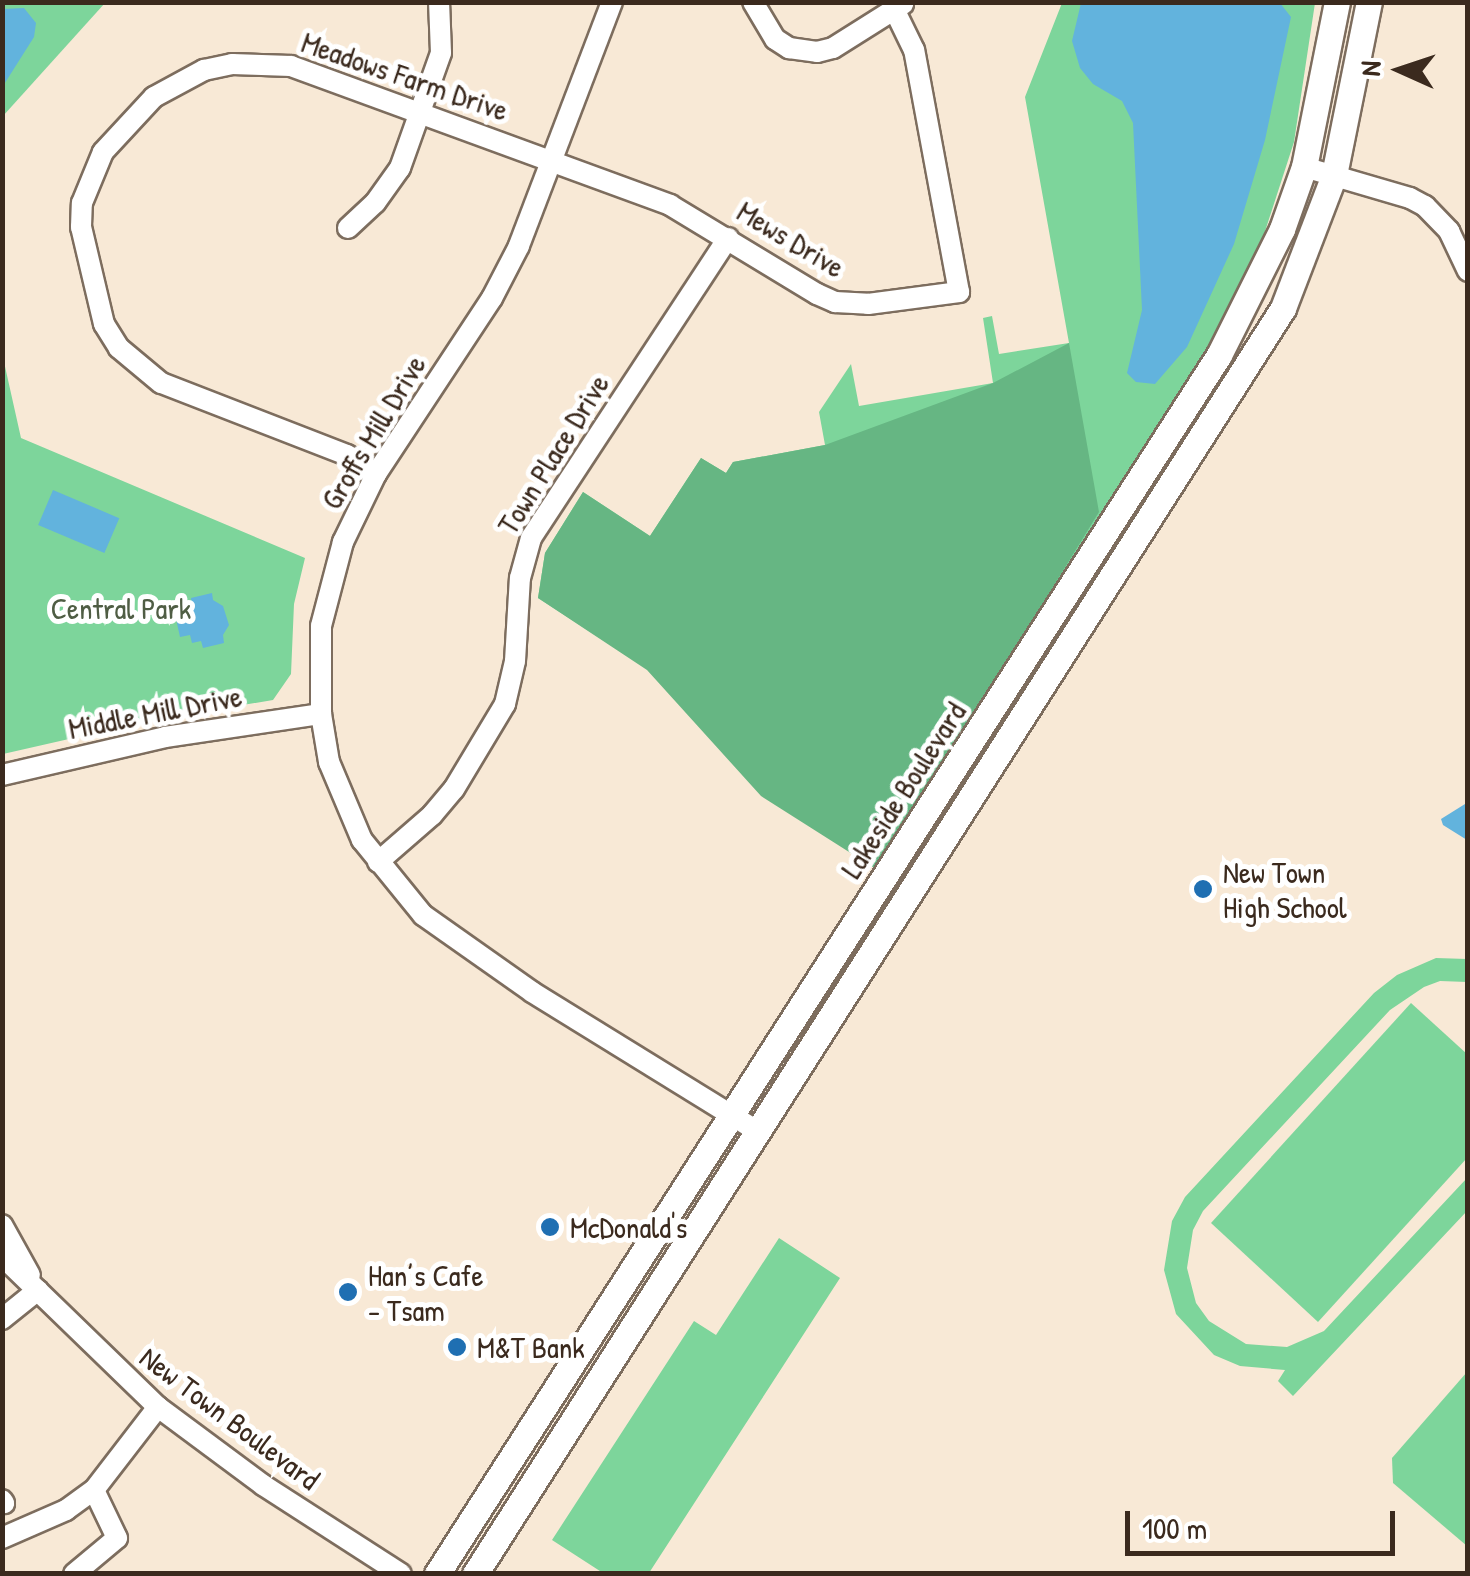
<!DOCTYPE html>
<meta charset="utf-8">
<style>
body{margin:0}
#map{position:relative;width:1470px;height:1576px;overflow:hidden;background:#f8e9d6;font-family:"Patrick Hand",sans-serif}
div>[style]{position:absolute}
.green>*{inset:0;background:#7dd59b}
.forest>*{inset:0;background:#66b683}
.water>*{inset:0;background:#62b3dd;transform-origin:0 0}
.roads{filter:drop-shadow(2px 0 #7d6d5e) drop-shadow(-2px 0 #7d6d5e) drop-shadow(0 2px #7d6d5e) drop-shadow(0 -2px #7d6d5e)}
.minor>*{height:20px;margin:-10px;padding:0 10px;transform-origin:10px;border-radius:10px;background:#fff}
.major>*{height:25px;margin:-12.5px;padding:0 12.5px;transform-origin:12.5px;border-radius:12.5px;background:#fff}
.dots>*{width:28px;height:28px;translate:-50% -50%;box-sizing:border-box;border:5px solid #fff;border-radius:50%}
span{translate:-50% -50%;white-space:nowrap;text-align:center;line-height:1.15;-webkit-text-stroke:10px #fff;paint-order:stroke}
.street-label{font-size:30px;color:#3b2a1e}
.park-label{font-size:30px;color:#4f5d44}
.poi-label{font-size:30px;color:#3b2a1e}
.left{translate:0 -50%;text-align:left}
.frame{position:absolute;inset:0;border:5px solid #3b2a1e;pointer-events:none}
.north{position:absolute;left:1350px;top:20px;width:100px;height:100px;-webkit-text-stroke:8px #fff;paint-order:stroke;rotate:273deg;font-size:28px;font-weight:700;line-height:40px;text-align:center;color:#3b2a1e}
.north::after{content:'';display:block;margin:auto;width:35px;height:45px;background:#3b2a1e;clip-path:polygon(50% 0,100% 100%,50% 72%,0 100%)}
.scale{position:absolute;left:1125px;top:1511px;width:270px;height:45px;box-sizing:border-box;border:5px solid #3b2a1e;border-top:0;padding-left:12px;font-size:30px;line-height:35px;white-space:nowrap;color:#3b2a1e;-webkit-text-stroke:8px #fff;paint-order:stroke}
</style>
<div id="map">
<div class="green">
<i style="clip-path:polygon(3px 3px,105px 3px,3px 116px)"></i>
<i style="clip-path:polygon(1062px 3px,1315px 3px,1294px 142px,1256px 259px,1223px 326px,1042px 609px,717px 714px,538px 598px,545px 553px,583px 492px,650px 536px,701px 458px,726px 473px,733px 462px,825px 445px,819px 412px,851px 364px,859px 406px,993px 383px,983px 318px,992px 316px,999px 354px,1069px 343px,1025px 97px)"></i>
<i style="clip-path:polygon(2px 353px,21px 438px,305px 558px,294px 604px,291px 674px,273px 700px,148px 721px,3px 754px)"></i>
<i style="clip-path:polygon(1436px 958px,1467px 959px,1467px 982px,1440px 981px,1424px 987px,1390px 1010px,1203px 1211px,1193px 1230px,1187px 1268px,1196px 1303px,1209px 1321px,1246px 1344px,1287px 1347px,1324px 1331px,1467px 1178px,1467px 1211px,1293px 1396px,1278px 1381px,1285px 1370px,1240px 1366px,1214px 1355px,1176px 1314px,1164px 1270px,1172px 1221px,1185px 1197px,1374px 993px,1397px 975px)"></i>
<i style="clip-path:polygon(1411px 1003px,1467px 1054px,1467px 1158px,1318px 1322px,1211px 1223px)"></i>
<i style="clip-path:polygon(779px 1238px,840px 1278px,649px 1573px,603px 1573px,552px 1540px,694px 1321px,716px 1335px)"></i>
<i style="clip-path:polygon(1467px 1372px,1467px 1546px,1393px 1483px,1392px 1458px)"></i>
</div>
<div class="forest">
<i style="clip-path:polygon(1069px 343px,1099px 512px,879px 871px,761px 796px,647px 670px,538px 598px,545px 553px,583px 492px,650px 536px,701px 458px,726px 473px,733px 462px,825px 445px,993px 383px)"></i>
</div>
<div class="water">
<i style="clip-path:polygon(1081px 3px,1280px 3px,1291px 17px,1265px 140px,1234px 244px,1187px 347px,1155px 384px,1136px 382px,1127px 373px,1142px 310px,1133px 123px,1122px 101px,1093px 84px,1080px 68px,1072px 41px)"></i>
<i style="clip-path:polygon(24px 8px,36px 23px,34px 37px,3px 86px,3px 9px)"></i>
<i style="left:53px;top:490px;width:72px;height:38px;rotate:23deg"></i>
<i style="clip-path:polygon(212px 593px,213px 600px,223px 606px,229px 625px,223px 635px,224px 643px,203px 648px,201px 641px,192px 643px,190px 635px,180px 637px,176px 619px,185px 617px,184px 609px,192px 607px,191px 598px)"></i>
<i style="clip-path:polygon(1467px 793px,1468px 840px,1467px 840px,1443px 825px,1441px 819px,1465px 804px)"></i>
</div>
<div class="roads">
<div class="minor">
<i style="left:612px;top:2px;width:261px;rotate:110.9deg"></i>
<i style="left:519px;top:246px;width:59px;rotate:117.4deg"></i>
<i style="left:492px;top:298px;width:211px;rotate:123.4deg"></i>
<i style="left:376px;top:474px;width:76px;rotate:115.9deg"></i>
<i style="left:343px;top:542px;width:87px;rotate:104.7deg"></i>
<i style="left:321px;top:626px;width:88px;rotate:90deg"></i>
<i style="left:321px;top:714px;width:49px;rotate:80.5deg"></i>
<i style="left:329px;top:762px;width:85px;rotate:67.1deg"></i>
<i style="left:362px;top:840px;width:97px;rotate:50.9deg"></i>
<i style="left:423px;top:915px;width:133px;rotate:35.2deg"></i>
<i style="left:532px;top:992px;width:267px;rotate:31.7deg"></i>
<i style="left:753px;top:2px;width:43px;rotate:59.3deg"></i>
<i style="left:775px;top:39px;width:17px;rotate:33deg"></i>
<i style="left:789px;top:48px;width:28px;rotate:8deg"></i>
<i style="left:817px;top:52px;width:16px;rotate:-14deg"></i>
<i style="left:833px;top:48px;width:83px;rotate:-32.2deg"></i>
<i style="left:1304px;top:167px;width:110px;rotate:16.3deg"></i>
<i style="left:1410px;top:198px;width:17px;rotate:28deg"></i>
<i style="left:1425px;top:206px;width:35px;rotate:46deg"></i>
<i style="left:1449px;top:231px;width:44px;rotate:64.6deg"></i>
<i style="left:348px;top:228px;width:37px;rotate:-43deg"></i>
<i style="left:375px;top:203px;width:43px;rotate:-54.5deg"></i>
<i style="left:400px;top:168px;width:122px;rotate:-70.4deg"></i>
<i style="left:441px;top:53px;width:51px;rotate:-92.2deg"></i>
<i style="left:376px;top:474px;width:35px;rotate:-147deg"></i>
<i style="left:347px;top:455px;width:199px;rotate:-158.8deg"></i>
<i style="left:161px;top:383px;width:55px;rotate:-140.2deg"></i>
<i style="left:119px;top:348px;width:28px;rotate:-122deg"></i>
<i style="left:104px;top:324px;width:100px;rotate:-103.3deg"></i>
<i style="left:81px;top:227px;width:24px;rotate:-88deg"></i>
<i style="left:82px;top:203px;width:55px;rotate:-67.6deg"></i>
<i style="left:103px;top:152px;width:75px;rotate:-47.2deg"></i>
<i style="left:154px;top:97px;width:57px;rotate:-28.4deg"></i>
<i style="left:204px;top:70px;width:29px;rotate:-12deg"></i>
<i style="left:232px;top:64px;width:59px;rotate:1.9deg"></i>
<i style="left:291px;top:66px;width:404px;rotate:20.1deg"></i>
<i style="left:670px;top:205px;width:172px;rotate:31.2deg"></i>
<i style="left:817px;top:294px;width:20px;rotate:24deg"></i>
<i style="left:835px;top:302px;width:33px;rotate:3deg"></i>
<i style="left:868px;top:304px;width:92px;rotate:-7.5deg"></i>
<i style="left:959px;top:292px;width:246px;rotate:-100.5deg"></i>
<i style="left:914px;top:50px;width:46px;rotate:-116deg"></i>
<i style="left:2px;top:775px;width:167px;rotate:-13.1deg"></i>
<i style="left:165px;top:737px;width:158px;rotate:-8.4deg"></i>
<i style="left:378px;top:862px;width:72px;rotate:-41deg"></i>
<i style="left:432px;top:815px;width:34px;rotate:-50deg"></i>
<i style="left:454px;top:789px;width:99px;rotate:-59deg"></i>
<i style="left:505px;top:704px;width:44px;rotate:-76.9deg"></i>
<i style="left:515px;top:661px;width:83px;rotate:-86.6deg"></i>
<i style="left:520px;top:578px;width:41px;rotate:-74.6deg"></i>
<i style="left:531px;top:538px;width:359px;rotate:-56.7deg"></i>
<i style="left:2px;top:1225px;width:57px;rotate:60.8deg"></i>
<i style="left:2px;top:1256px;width:217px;rotate:44.1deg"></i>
<i style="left:158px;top:1407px;width:131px;rotate:36.6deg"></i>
<i style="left:263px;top:1485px;width:164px;rotate:32.8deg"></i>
<i style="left:2px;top:1319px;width:46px;rotate:-38.9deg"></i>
<i style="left:2px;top:1500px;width:4px;rotate:56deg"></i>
<i style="left:2px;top:1538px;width:70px;rotate:-23.6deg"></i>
<i style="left:66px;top:1510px;width:34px;rotate:-36deg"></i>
<i style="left:94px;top:1490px;width:105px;rotate:-52.4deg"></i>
<i style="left:74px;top:1574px;width:56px;rotate:-39.9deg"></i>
<i style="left:117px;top:1538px;width:53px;rotate:-115.6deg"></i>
</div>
<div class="major">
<i style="left:437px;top:1574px;width:1448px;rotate:-57.32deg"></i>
<i style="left:1219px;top:355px;width:141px;rotate:-63.4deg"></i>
<i style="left:1282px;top:229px;width:66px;rotate:-70.5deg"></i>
<i style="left:1304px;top:167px;width:168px;rotate:-78.7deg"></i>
<i style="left:475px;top:1574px;width:1502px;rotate:-57.45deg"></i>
<i style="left:1283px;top:308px;width:142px;rotate:-69deg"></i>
<i style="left:1334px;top:175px;width:177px;rotate:-78.6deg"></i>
</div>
</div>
<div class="dots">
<i style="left:1203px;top:889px;background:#1f6fb2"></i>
<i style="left:550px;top:1227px;background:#1f6fb2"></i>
<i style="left:348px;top:1292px;background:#1f6fb2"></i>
<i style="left:457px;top:1347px;background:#1f6fb2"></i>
</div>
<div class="street-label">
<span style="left:405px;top:76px;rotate:19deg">Meadows Farm Drive</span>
<span style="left:791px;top:239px;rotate:31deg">Mews Drive</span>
<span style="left:373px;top:432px;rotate:-59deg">Groffs Mill Drive</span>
<span style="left:553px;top:454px;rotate:-58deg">Town Place Drive</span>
<span style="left:155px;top:712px;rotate:-11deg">Middle Mill Drive</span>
<span style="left:903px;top:790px;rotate:-57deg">Lakeside Boulevard</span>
<span style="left:230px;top:1418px;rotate:37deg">New Town Boulevard</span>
</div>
<div class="park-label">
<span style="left:121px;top:608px">Central Park</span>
</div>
<div class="poi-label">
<span class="left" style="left:1223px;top:889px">New Town<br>High School</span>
<span class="left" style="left:570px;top:1227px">McDonald's</span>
<span class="left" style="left:368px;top:1292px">Han’s Cafe<br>- Tsam</span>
<span class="left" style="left:477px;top:1347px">M&amp;T Bank</span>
</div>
<div class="frame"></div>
<div class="north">N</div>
<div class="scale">100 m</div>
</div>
